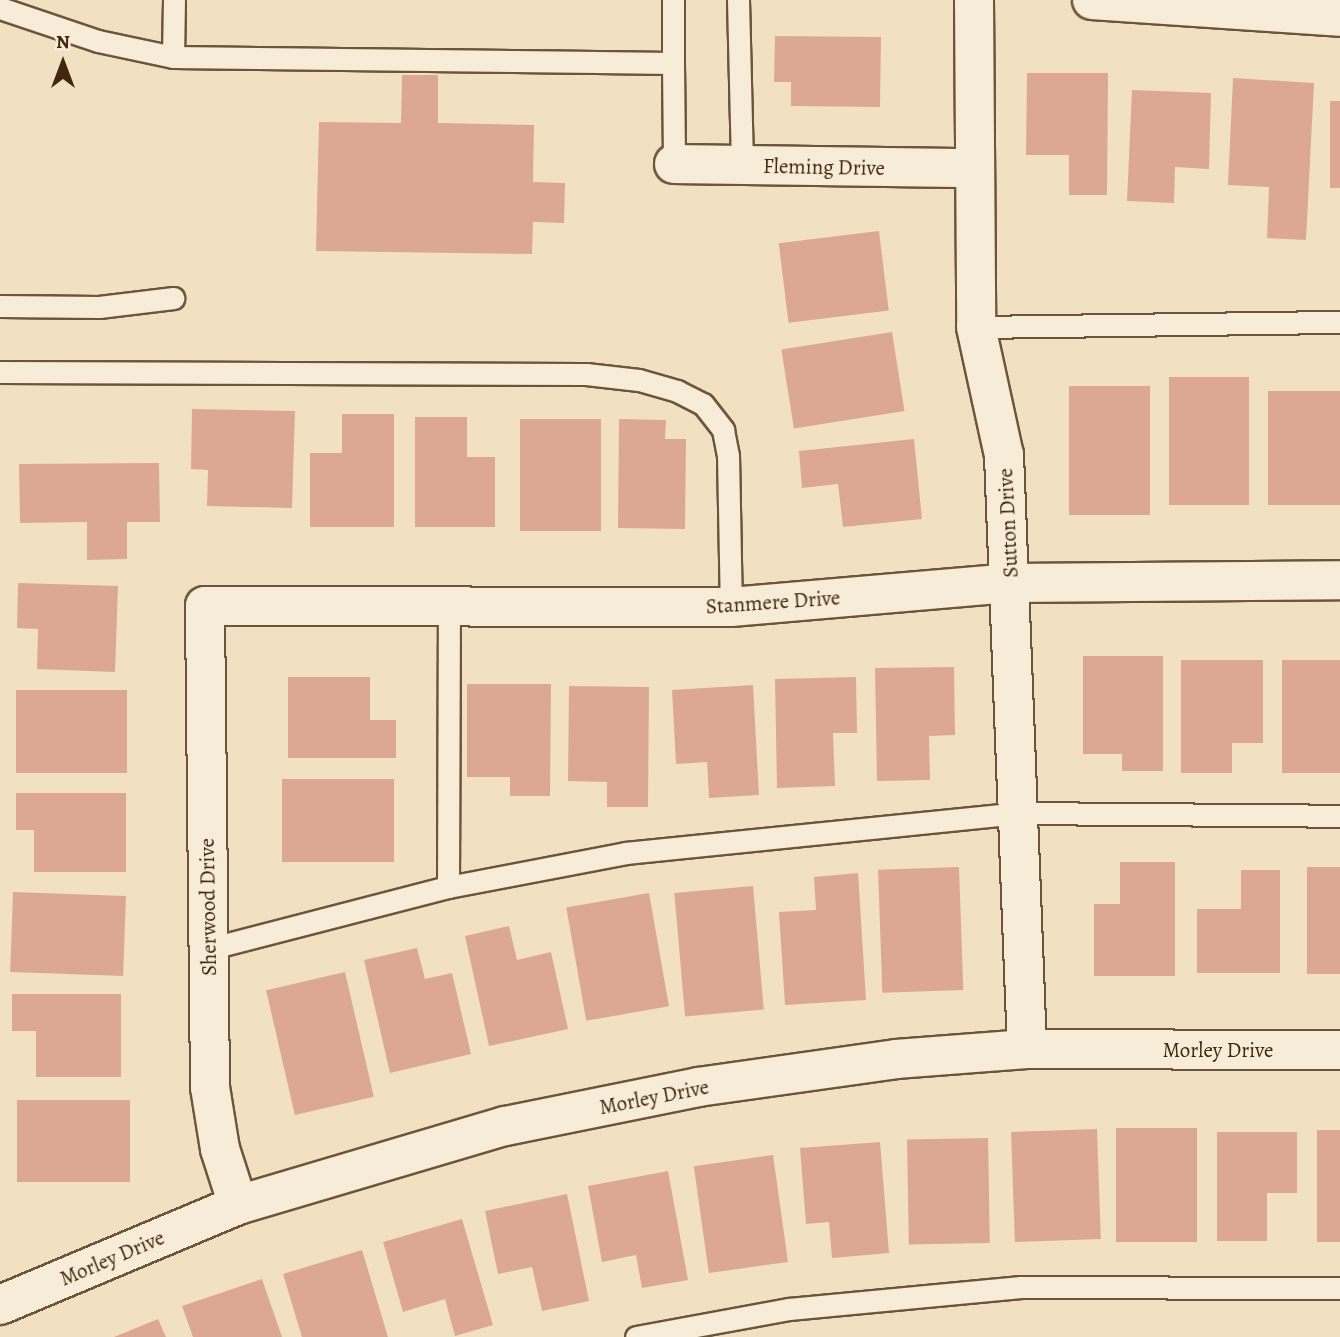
<!DOCTYPE html>
<style>
body{margin:0}
#map{position:relative;width:1340px;height:1337px;overflow:hidden;background:#f1e1c2;font-family:Alegreya,serif}
div>[style]{position:absolute}
.building>*{inset:0;background:#dca894;transform-origin:0 0}
.roads{filter:drop-shadow(2px 0 #6e553a) drop-shadow(-2px 0 #6e553a) drop-shadow(0 2px #6e553a) drop-shadow(0 -2px #6e553a)}
.lane>*{height:21px;margin:-10.5px;padding:0 10.5px;transform-origin:10.5px;border-radius:10.5px;background:#f6ecd7}
.street>*{height:38px;margin:-19px;padding:0 19px;transform-origin:19px;border-radius:19px;background:#f6ecd7}
span{translate:-50% -50%;white-space:nowrap;text-align:center;line-height:1.15;-webkit-text-stroke:7px #f6ecd7;paint-order:stroke}
.street-label{font-size:21px;color:#42260d}
.north{position:absolute;left:28px;top:28px;width:70px;height:70px;-webkit-text-stroke:5px #f6ecd7;paint-order:stroke;rotate:0deg;font-size:19px;font-weight:700;line-height:28px;text-align:center;color:#42260d}
.north::after{content:'';display:block;margin:auto;width:24px;height:32px;background:#42260d;clip-path:polygon(50% 0,100% 100%,50% 72%,0 100%)}
</style>
<div id="map">
<div class="building">
<i style="clip-path:polygon(775px 36px,881px 37px,880px 107px,791px 106px,791px 82px,774px 82px)"></i>
<i style="clip-path:polygon(1027px 73px,1108px 73px,1107px 195px,1069px 195px,1069px 155px,1026px 155px)"></i>
<i style="clip-path:polygon(402px 75px,438px 75px,438px 123px,534px 125px,533px 182px,565px 183px,564px 223px,533px 222px,532px 254px,316px 251px,319px 122px,401px 123px)"></i>
<i style="clip-path:polygon(1233px 78px,1314px 83px,1306px 240px,1267px 238px,1269px 187px,1228px 185px)"></i>
<i style="clip-path:polygon(1132px 90px,1211px 93px,1209px 169px,1175px 167px,1174px 203px,1127px 201px)"></i>
<i style="left:1330px;top:101px;width:10px;height:87px"></i>
<i style="left:879px;top:231px;width:80px;height:101px;rotate:83deg"></i>
<i style="left:892px;top:332px;width:80px;height:112px;rotate:81deg"></i>
<i style="left:1169px;top:377px;width:80px;height:128px"></i>
<i style="left:1069px;top:386px;width:81px;height:129px"></i>
<i style="left:1268px;top:391px;width:72px;height:114px"></i>
<i style="clip-path:polygon(192px 409px,295px 411px,292px 508px,207px 506px,208px 470px,191px 469px)"></i>
<i style="clip-path:polygon(342px 414px,394px 414px,394px 527px,310px 527px,310px 453px,342px 453px)"></i>
<i style="clip-path:polygon(415px 417px,467px 417px,467px 457px,495px 457px,495px 527px,415px 527px)"></i>
<i style="left:520px;top:419px;width:81px;height:112px"></i>
<i style="clip-path:polygon(619px 419px,666px 420px,665px 439px,686px 439px,685px 529px,618px 528px)"></i>
<i style="clip-path:polygon(914px 439px,922px 519px,843px 527px,838px 484px,802px 488px,799px 451px)"></i>
<i style="clip-path:polygon(159px 463px,160px 522px,127px 522px,127px 559px,87px 560px,87px 522px,20px 523px,19px 464px)"></i>
<i style="clip-path:polygon(18px 583px,118px 586px,115px 672px,37px 669px,38px 629px,17px 628px)"></i>
<i style="clip-path:polygon(1083px 656px,1163px 656px,1163px 771px,1122px 771px,1122px 754px,1083px 754px)"></i>
<i style="clip-path:polygon(1181px 660px,1263px 660px,1263px 743px,1232px 743px,1232px 773px,1181px 773px)"></i>
<i style="left:1282px;top:660px;width:58px;height:113px"></i>
<i style="clip-path:polygon(954px 667px,955px 735px,929px 736px,930px 780px,877px 781px,875px 668px)"></i>
<i style="clip-path:polygon(288px 677px,370px 677px,370px 720px,396px 720px,396px 758px,288px 758px)"></i>
<i style="clip-path:polygon(856px 677px,857px 733px,833px 733px,835px 786px,777px 788px,775px 679px)"></i>
<i style="clip-path:polygon(467px 684px,551px 684px,550px 796px,510px 796px,510px 777px,467px 777px)"></i>
<i style="clip-path:polygon(753px 685px,759px 795px,709px 798px,707px 762px,676px 764px,672px 690px)"></i>
<i style="clip-path:polygon(569px 686px,649px 687px,648px 807px,607px 807px,607px 782px,568px 781px)"></i>
<i style="left:16px;top:690px;width:111px;height:83px"></i>
<i style="left:282px;top:779px;width:112px;height:83px"></i>
<i style="clip-path:polygon(16px 793px,126px 793px,126px 872px,34px 872px,34px 830px,16px 830px)"></i>
<i style="clip-path:polygon(1120px 862px,1175px 862px,1175px 976px,1094px 976px,1094px 904px,1120px 904px)"></i>
<i style="left:959px;top:867px;width:123px;height:81px;rotate:88deg"></i>
<i style="left:1307px;top:867px;width:33px;height:107px"></i>
<i style="clip-path:polygon(1241px 870px,1280px 870px,1280px 973px,1197px 973px,1197px 909px,1241px 909px)"></i>
<i style="clip-path:polygon(858px 873px,866px 1000px,785px 1005px,779px 912px,816px 910px,814px 877px)"></i>
<i style="left:753px;top:886px;width:124px;height:79px;rotate:85deg"></i>
<i style="left:13px;top:892px;width:113px;height:80px;rotate:2deg"></i>
<i style="left:649px;top:893px;width:115px;height:84px;rotate:80deg"></i>
<i style="clip-path:polygon(509px 926px,517px 960px,551px 952px,568px 1029px,489px 1046px,465px 936px)"></i>
<i style="clip-path:polygon(417px 948px,425px 979px,452px 973px,471px 1054px,390px 1073px,364px 960px)"></i>
<i style="left:345px;top:972px;width:128px;height:81px;rotate:77deg"></i>
<i style="clip-path:polygon(12px 994px,121px 994px,121px 1077px,36px 1077px,36px 1031px,12px 1031px)"></i>
<i style="left:17px;top:1100px;width:113px;height:82px"></i>
<i style="left:1116px;top:1128px;width:81px;height:114px"></i>
<i style="left:1097px;top:1129px;width:110px;height:86px;rotate:88deg"></i>
<i style="left:1317px;top:1130px;width:23px;height:112px"></i>
<i style="clip-path:polygon(1217px 1132px,1297px 1132px,1297px 1193px,1267px 1193px,1267px 1241px,1217px 1241px)"></i>
<i style="left:988px;top:1138px;width:105px;height:81px;rotate:89deg"></i>
<i style="clip-path:polygon(880px 1142px,889px 1253px,832px 1258px,829px 1222px,806px 1224px,800px 1148px)"></i>
<i style="left:773px;top:1155px;width:108px;height:80px;rotate:82deg"></i>
<i style="clip-path:polygon(668px 1171px,688px 1280px,642px 1288px,636px 1255px,602px 1262px,588px 1186px)"></i>
<i style="clip-path:polygon(567px 1194px,589px 1301px,542px 1311px,532px 1267px,498px 1274px,485px 1211px)"></i>
<i style="clip-path:polygon(462px 1219px,493px 1325px,455px 1336px,445px 1299px,403px 1312px,383px 1242px)"></i>
<i style="clip-path:polygon(362px 1250px,388px 1337px,302px 1337px,283px 1274px)"></i>
<i style="clip-path:polygon(262px 1279px,282px 1337px,193px 1337px,182px 1306px)"></i>
<i style="clip-path:polygon(158px 1319px,166px 1337px,114px 1337px)"></i>
</div>
<div class="roads">
<div class="lane">
<i style="left:174px;top:0;width:57px;rotate:91deg"></i>
<i style="left:173px;top:57px;width:500px;rotate:0.69deg"></i>
<i style="left:673px;top:63px;width:63px;rotate:-90deg"></i>
<i style="left:738px;top:0;width:166px;rotate:88.6deg"></i>
<i style="left:0;top:8px;width:103px;rotate:18.6deg"></i>
<i style="left:98px;top:41px;width:77px;rotate:12deg"></i>
<i style="left:673px;top:63px;width:101px;rotate:89.4deg"></i>
<i style="left:0;top:306px;width:99px;rotate:0.6deg"></i>
<i style="left:99px;top:307px;width:75px;rotate:-6.9deg"></i>
<i style="left:976px;top:327px;width:364px;rotate:-0.8deg"></i>
<i style="left:0;top:372px;width:586px;rotate:0.2deg"></i>
<i style="left:586px;top:374px;width:53px;rotate:6.5deg"></i>
<i style="left:639px;top:380px;width:40px;rotate:16deg"></i>
<i style="left:677px;top:391px;width:29px;rotate:27deg"></i>
<i style="left:703px;top:404px;width:33px;rotate:52deg"></i>
<i style="left:723px;top:430px;width:25px;rotate:79deg"></i>
<i style="left:728px;top:455px;width:152px;rotate:88.9deg"></i>
<i style="left:448px;top:887px;width:281px;rotate:-89.8deg"></i>
<i style="left:208px;top:949px;width:248px;rotate:-14.5deg"></i>
<i style="left:448px;top:887px;width:181px;rotate:-10.8deg"></i>
<i style="left:626px;top:853px;width:396px;rotate:-5.8deg"></i>
<i style="left:1020px;top:813px;width:320px;rotate:0.5deg"></i>
<i style="left:636px;top:1337px;width:156px;rotate:-10.4deg"></i>
<i style="left:789px;top:1309px;width:233px;rotate:-5.4deg"></i>
<i style="left:1021px;top:1287px;width:319px;rotate:0.2deg"></i>
</div>
<div class="street">
<i style="left:974px;top:0;width:327px;rotate:89.6deg"></i>
<i style="left:976px;top:327px;width:131px;rotate:77.7deg"></i>
<i style="left:1004px;top:455px;width:594px;rotate:87.78deg"></i>
<i style="left:1092px;top:0;width:249px;rotate:3.9deg"></i>
<i style="left:674px;top:164px;width:301px;rotate:0.8deg"></i>
<i style="left:238px;top:1205px;width:59px;rotate:-107.8deg"></i>
<i style="left:220px;top:1149px;width:63px;rotate:-99.2deg"></i>
<i style="left:210px;top:1087px;width:481px;rotate:-90.6deg"></i>
<i style="left:205px;top:606px;width:526px;rotate:0.11deg"></i>
<i style="left:731px;top:607px;width:282px;rotate:-4.9deg"></i>
<i style="left:1012px;top:583px;width:328px;rotate:-0.5deg"></i>
<i style="left:0;top:1305px;width:258px;rotate:-22.8deg"></i>
<i style="left:238px;top:1205px;width:278px;rotate:-16.5deg"></i>
<i style="left:505px;top:1126px;width:197px;rotate:-11.4deg"></i>
<i style="left:698px;top:1087px;width:200px;rotate:-8deg"></i>
<i style="left:896px;top:1059px;width:131px;rotate:-4.4deg"></i>
<i style="left:1027px;top:1049px;width:313px;rotate:0.2deg"></i>
</div>
</div>
<div class="street-label">
<span style="left:824px;top:167px;rotate:1deg">Fleming Drive</span>
<span style="left:1008px;top:523px;rotate:-93deg">Sutton Drive</span>
<span style="left:773px;top:602px;rotate:-4deg">Stanmere Drive</span>
<span style="left:208px;top:907px;rotate:-91deg">Sherwood Drive</span>
<span style="left:1218px;top:1050px">Morley Drive</span>
<span style="left:654px;top:1097px;rotate:-11deg">Morley Drive</span>
<span style="left:112px;top:1258px;rotate:-23deg">Morley Drive</span>
</div>
<div class="north">N</div>
</div>
